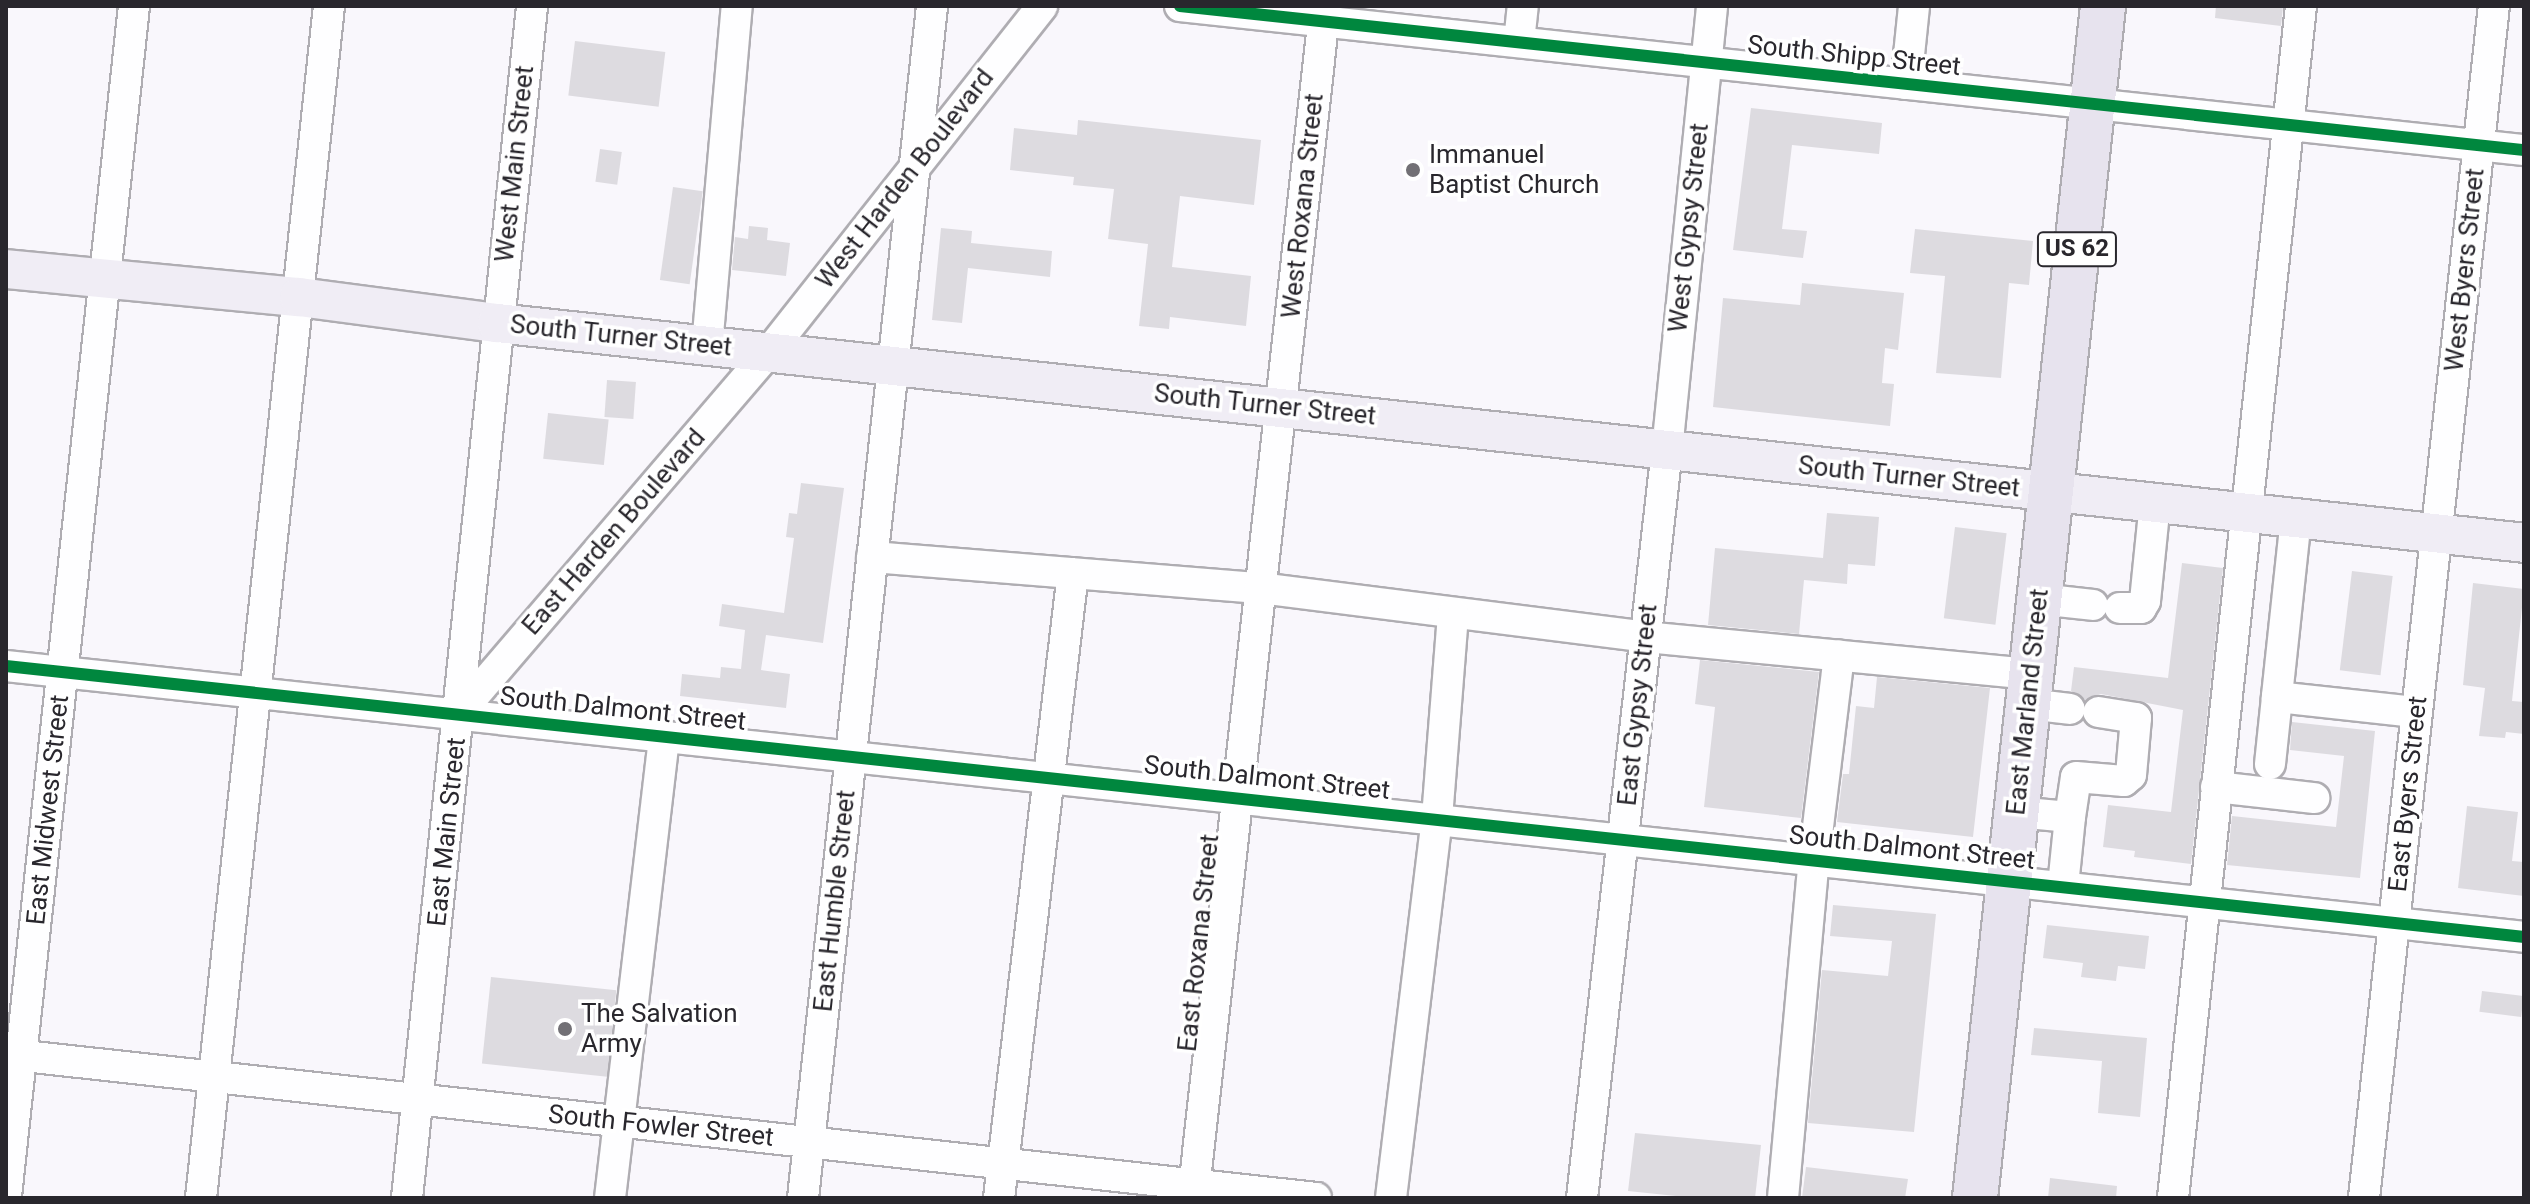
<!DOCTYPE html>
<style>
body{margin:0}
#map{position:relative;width:2530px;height:1204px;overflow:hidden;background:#f9f7fc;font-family:Roboto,sans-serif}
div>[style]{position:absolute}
.building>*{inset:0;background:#dddbe0;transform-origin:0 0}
.roads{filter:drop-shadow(2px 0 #afadb2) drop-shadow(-2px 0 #afadb2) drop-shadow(0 2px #afadb2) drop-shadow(0 -2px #afadb2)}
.minor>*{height:30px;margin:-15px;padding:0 15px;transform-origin:15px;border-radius:15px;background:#fefeff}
.major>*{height:38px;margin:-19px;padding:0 19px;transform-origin:19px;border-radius:19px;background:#f0edf5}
.highway>*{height:44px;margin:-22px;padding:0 22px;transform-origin:22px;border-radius:22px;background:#e7e3ee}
.cycleway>*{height:12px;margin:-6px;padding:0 6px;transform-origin:6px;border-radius:6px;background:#00873e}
.dots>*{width:22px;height:22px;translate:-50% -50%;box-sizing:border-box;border:4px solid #fff;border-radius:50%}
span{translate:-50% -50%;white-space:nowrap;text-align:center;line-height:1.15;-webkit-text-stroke:7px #fff;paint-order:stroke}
.shield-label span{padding:2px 6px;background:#fff;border:2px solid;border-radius:6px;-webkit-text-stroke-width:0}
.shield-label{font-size:24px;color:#29272d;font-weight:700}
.street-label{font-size:26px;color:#29272d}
.poi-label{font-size:26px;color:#29272d}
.left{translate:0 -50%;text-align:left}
.frame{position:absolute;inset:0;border:8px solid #29272d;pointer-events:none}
</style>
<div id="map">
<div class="building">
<i style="clip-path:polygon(2216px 6px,2283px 6px,2281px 26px,2215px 18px)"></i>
<i style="left:575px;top:41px;width:91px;height:55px;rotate:7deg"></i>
<i style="clip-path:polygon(1751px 108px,1882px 123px,1879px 154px,1792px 145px,1782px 229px,1807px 231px,1803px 258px,1733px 250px)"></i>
<i style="clip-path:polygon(1078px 120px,1261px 140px,1254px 205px,1180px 196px,1172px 267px,1251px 276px,1246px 326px,1170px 317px,1169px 329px,1139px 326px,1148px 244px,1108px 239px,1114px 189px,1073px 185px,1074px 177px,1010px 170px,1014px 128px,1077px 135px)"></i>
<i style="left:600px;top:149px;width:22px;height:33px;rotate:8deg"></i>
<i style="left:673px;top:187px;width:30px;height:94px;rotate:8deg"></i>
<i style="clip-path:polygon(749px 226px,768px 228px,767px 240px,790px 243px,786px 276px,732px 270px,735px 237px,748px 239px)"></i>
<i style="clip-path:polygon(941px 228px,972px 231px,971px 243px,1052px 251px,1050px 277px,968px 268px,962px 323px,932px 320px)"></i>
<i style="clip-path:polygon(1915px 229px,2033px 241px,2029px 285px,2009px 283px,2001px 378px,1936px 373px,1945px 276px,1910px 273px)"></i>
<i style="clip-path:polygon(1802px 283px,1904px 293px,1898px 350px,1885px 348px,1882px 383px,1894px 384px,1890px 426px,1713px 407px,1723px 298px,1800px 305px)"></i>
<i style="left:607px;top:380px;width:29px;height:37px;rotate:4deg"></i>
<i style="left:548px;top:413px;width:61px;height:46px;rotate:6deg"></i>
<i style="clip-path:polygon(801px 483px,844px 488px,823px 643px,766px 635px,761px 670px,790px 674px,786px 708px,680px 696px,682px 674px,720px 678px,721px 667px,741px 669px,745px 630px,719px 626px,722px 604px,784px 613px,794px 538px,786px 537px,789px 513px,797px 514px)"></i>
<i style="clip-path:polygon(1827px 513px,1879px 517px,1875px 566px,1848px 564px,1847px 584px,1804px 580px,1799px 634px,1708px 625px,1715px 548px,1823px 558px)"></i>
<i style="left:1955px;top:527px;width:52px;height:92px;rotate:7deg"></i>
<i style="clip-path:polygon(2182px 563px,2223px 568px,2191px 864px,2134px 857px,2135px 851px,2103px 847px,2108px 805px,2171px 812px,2183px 710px,2101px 694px,2085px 700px,2071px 691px,2074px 667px,2168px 678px)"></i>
<i style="left:2352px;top:571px;width:41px;height:100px;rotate:7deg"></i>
<i style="clip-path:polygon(2473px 583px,2524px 589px,2512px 701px,2524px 702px,2524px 734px,2506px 732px,2505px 738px,2479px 736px,2485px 688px,2463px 685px)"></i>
<i style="clip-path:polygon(1700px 660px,1819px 672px,1801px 818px,1704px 807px,1715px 707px,1695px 704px)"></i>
<i style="clip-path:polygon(1877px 677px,1990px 688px,1973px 837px,1837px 822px,1843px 774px,1849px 774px,1856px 706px,1874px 708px)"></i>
<i style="clip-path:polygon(2292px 722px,2375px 731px,2360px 878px,2227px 865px,2232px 816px,2336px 827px,2344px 756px,2290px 750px)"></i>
<i style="clip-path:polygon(2467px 806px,2518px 812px,2512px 861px,2524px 862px,2524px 896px,2458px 888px)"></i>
<i style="clip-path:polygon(1833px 905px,1936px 914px,1914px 1132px,1808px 1123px,1822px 970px,1888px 976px,1892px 941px,1830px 936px)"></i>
<i style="clip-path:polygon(2047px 925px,2149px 936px,2145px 969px,2118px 966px,2116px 981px,2081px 977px,2083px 963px,2043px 958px)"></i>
<i style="left:491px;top:977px;width:126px;height:87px;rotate:6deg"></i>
<i style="left:2482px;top:991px;width:42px;height:21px;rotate:7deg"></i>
<i style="clip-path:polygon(2034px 1028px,2147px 1038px,2140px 1117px,2098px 1113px,2102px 1061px,2031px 1055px)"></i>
<i style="clip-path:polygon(1635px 1133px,1761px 1145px,1755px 1198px,1695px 1198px,1628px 1191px)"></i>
<i style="clip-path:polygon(1806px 1167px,1908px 1179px,1905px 1198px,1802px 1198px)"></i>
<i style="clip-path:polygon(2050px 1178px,2117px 1186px,2116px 1198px,2048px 1198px)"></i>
</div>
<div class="roads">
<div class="minor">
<i style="left:1180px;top:6px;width:1352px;rotate:6.12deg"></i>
<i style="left:1519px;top:42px;width:36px;rotate:-84deg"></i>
<i style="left:1906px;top:84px;width:78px;rotate:-84.1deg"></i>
<i style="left:707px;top:346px;width:341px;rotate:-85deg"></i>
<i style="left:2296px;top:518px;width:180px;rotate:96.1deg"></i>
<i style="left:2277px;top:697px;width:140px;rotate:6.2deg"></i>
<i style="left:872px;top:557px;width:389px;rotate:4.6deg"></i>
<i style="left:1260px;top:588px;width:389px;rotate:7.2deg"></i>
<i style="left:1646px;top:637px;width:388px;rotate:5.5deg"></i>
<i style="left:2039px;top:599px;width:54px;rotate:6.3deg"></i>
<i style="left:2120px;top:608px;width:21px"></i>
<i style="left:2141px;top:608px;width:8px;rotate:-60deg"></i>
<i style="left:2145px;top:601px;width:99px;rotate:-84.2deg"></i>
<i style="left:6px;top:666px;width:2533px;rotate:6.14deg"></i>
<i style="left:2028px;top:704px;width:42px;rotate:6.8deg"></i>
<i style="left:460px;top:712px;width:474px;rotate:-49.4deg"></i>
<i style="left:769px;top:352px;width:441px;rotate:-51.7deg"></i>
<i style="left:2270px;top:764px;width:67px;rotate:-84deg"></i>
<i style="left:2216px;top:787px;width:99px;rotate:6.4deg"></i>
<i style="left:2016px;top:812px;width:54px;rotate:5.3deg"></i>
<i style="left:2070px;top:817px;width:69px;rotate:95.8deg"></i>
<i style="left:2070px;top:817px;width:40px;rotate:-81.5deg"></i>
<i style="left:2076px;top:777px;width:48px;rotate:4.8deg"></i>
<i style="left:2124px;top:781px;width:9px;rotate:-41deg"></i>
<i style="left:2131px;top:775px;width:57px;rotate:-85deg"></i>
<i style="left:2136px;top:718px;width:38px;rotate:-171deg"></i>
<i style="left:6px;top:1054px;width:1318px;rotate:6.27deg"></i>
<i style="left:6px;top:1196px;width:1197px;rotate:-83.86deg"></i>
<i style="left:201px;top:1198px;width:1199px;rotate:-83.87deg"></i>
<i style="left:407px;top:1198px;width:1199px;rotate:-84.01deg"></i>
<i style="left:610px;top:1198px;width:466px;rotate:-83.3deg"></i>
<i style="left:803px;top:1198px;width:1199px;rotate:-83.82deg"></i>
<i style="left:999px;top:1198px;width:629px;rotate:-83.25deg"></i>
<i style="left:1193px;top:1198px;width:1199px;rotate:-83.68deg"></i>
<i style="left:1391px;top:1198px;width:383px;rotate:-83.1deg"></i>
<i style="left:1437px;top:818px;width:205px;rotate:-85.5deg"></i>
<i style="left:1582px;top:1198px;width:753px;rotate:-83.52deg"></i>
<i style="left:1667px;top:450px;width:446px;rotate:-84.2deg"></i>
<i style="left:1783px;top:1198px;width:340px;rotate:-84.8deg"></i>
<i style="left:1814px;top:859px;width:205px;rotate:-83deg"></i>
<i style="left:2173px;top:1198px;width:1199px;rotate:-83.87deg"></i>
<i style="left:2364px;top:1198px;width:1199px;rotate:-83.78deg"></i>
</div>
<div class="major">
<i style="left:6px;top:269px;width:294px;rotate:5.5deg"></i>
<i style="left:299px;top:297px;width:200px;rotate:7.5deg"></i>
<i style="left:497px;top:323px;width:2039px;rotate:6.19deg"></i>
</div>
<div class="highway">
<i style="left:1975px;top:1198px;width:1199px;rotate:-83.87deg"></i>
</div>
</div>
<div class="cycleway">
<i style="left:1180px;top:6px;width:1352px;rotate:6.12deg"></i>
<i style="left:6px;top:666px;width:2533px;rotate:6.14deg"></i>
</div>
<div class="dots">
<i style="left:1413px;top:170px;background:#727075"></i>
<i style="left:565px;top:1029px;background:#727075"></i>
</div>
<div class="shield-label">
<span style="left:2077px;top:249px">US 62</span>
</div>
<div class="street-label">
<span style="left:1854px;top:56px;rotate:6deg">South Shipp Street</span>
<span style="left:515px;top:164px;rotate:-84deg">West Main Street</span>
<span style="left:905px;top:179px;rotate:-52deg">West Harden Boulevard</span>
<span style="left:1303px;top:206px;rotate:-84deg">West Roxana Street</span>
<span style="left:1689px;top:228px;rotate:-84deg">West Gypsy Street</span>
<span style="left:2465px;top:270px;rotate:-84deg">West Byers Street</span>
<span style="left:621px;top:336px;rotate:6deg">South Turner Street</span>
<span style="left:1265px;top:405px;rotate:6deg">South Turner Street</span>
<span style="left:1909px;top:477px;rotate:6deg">South Turner Street</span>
<span style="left:614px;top:532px;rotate:-49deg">East Harden Boulevard</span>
<span style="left:2028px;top:702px;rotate:-84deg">East Marland Street</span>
<span style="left:1638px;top:705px;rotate:-84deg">East Gypsy Street</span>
<span style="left:623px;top:709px;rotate:6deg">South Dalmont Street</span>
<span style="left:1267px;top:778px;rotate:6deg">South Dalmont Street</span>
<span style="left:2408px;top:794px;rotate:-84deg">East Byers Street</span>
<span style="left:48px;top:810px;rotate:-84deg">East Midwest Street</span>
<span style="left:447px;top:832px;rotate:-84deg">East Main Street</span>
<span style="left:1912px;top:848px;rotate:6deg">South Dalmont Street</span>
<span style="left:835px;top:901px;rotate:-84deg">East Humble Street</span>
<span style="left:1199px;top:943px;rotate:-84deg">East Roxana Street</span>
<span style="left:661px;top:1126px;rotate:6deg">South Fowler Street</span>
</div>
<div class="poi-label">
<span class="left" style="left:1429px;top:170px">Immanuel<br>Baptist Church</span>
<span class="left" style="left:581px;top:1029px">The Salvation<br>Army</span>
</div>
<div class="frame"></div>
</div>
